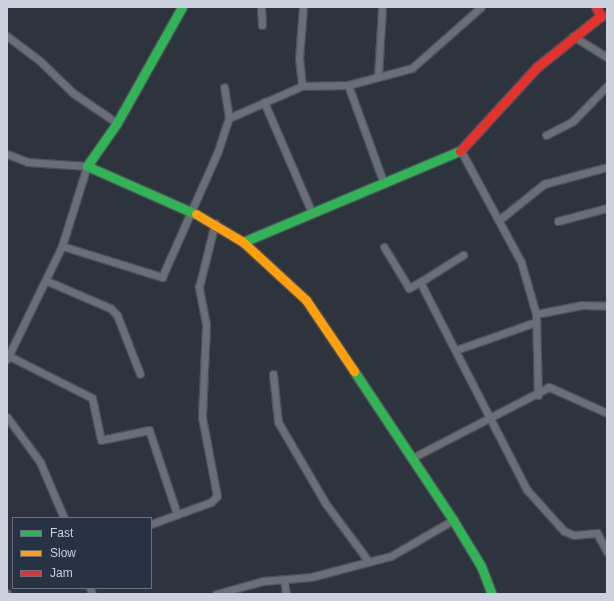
<!DOCTYPE html>
<style>
body{margin:0}
#map{position:relative;width:614px;height:601px;overflow:hidden;background:#2e343e;font-family:Arial,sans-serif}
div>[style]{position:absolute}
.roads{filter:drop-shadow(1px 0 #4b5059) drop-shadow(-1px 0 #4b5059) drop-shadow(0 1px #4b5059) drop-shadow(0 -1px #4b5059)}
.street>*{height:7px;margin:-3.5px;padding:0 3.5px;transform-origin:3.5px;border-radius:3.5px;background:#6a6e76}
.fast>*{height:9px;margin:-4.5px;padding:0 4.5px;transform-origin:4.5px;border-radius:4.5px;background:#30b455}
.slow>*{height:9px;margin:-4.5px;padding:0 4.5px;transform-origin:4.5px;border-radius:4.5px;background:#ff9f0a}
.jam>*{height:9px;margin:-4.5px;padding:0 4.5px;transform-origin:4.5px;border-radius:4.5px;background:#e5322d}
span{translate:-50% -50%;white-space:nowrap;text-align:center;line-height:1.15;-webkit-text-stroke:4px #273245;paint-order:stroke}
.frame{position:absolute;inset:0;border:8px solid #cbd2de;pointer-events:none}
.legend{position:absolute;left:12px;top:517px;width:140px;height:72px;box-sizing:border-box;background:#273245;border:1px solid #697282;margin:0;padding:5px 7px;list-style:none;font-size:12px;color:#cbd2de}
.legend li{display:flex;align-items:center;gap:8px;height:20px}
.legend b{width:20px;border:1px solid #697282}
</style>
<div id="map">
<div class="roads">
<div class="street">
<i style="left:261px;top:7px;width:18px;rotate:87deg"></i>
<i style="left:7px;top:36px;width:41px;rotate:37.1deg"></i>
<i style="left:40px;top:61px;width:46px;rotate:44.1deg"></i>
<i style="left:73px;top:93px;width:53px;rotate:34.3deg"></i>
<i style="left:573px;top:36px;width:40px;rotate:32deg"></i>
<i style="left:378px;top:77px;width:70px;rotate:-86.7deg"></i>
<i style="left:348px;top:85px;width:105px;rotate:70deg"></i>
<i style="left:302px;top:86px;width:27px;rotate:-96deg"></i>
<i style="left:299px;top:59px;width:52px;rotate:-85.6deg"></i>
<i style="left:264px;top:102px;width:121px;rotate:66.6deg"></i>
<i style="left:229px;top:118px;width:80px;rotate:-23.7deg"></i>
<i style="left:302px;top:86px;width:46px;rotate:-1.2deg"></i>
<i style="left:348px;top:85px;width:66px;rotate:-14.9deg"></i>
<i style="left:412px;top:68px;width:92px;rotate:-41.5deg"></i>
<i style="left:546px;top:135px;width:30px;rotate:-27deg"></i>
<i style="left:573px;top:121px;width:49px;rotate:-45.8deg"></i>
<i style="left:461px;top:151px;width:126px;rotate:61.6deg"></i>
<i style="left:521px;top:262px;width:54px;rotate:73.9deg"></i>
<i style="left:536px;top:314px;width:81px;rotate:88.6deg"></i>
<i style="left:7px;top:154px;width:22px;rotate:21deg"></i>
<i style="left:28px;top:162px;width:59px;rotate:3.9deg"></i>
<i style="left:87px;top:166px;width:84px;rotate:107.4deg"></i>
<i style="left:62px;top:246px;width:126px;rotate:116deg"></i>
<i style="left:499px;top:220px;width:58px;rotate:-38.7deg"></i>
<i style="left:544px;top:184px;width:65px;rotate:-15.1deg"></i>
<i style="left:558px;top:221px;width:51px;rotate:-14.9deg"></i>
<i style="left:62px;top:246px;width:105px;rotate:17.2deg"></i>
<i style="left:162px;top:277px;width:138px;rotate:-66deg"></i>
<i style="left:218px;top:151px;width:35px;rotate:-72deg"></i>
<i style="left:229px;top:118px;width:31px;rotate:-99deg"></i>
<i style="left:384px;top:247px;width:48px;rotate:58.6deg"></i>
<i style="left:409px;top:288px;width:13px;rotate:-29deg"></i>
<i style="left:420px;top:282px;width:234px;rotate:62.8deg"></i>
<i style="left:527px;top:490px;width:55px;rotate:47.9deg"></i>
<i style="left:564px;top:531px;width:11px;rotate:22deg"></i>
<i style="left:574px;top:535px;width:23px;rotate:-5deg"></i>
<i style="left:597px;top:533px;width:21px;rotate:62deg"></i>
<i style="left:47px;top:281px;width:69px;rotate:23.2deg"></i>
<i style="left:110px;top:308px;width:10px;rotate:45deg"></i>
<i style="left:117px;top:315px;width:63px;rotate:68.7deg"></i>
<i style="left:420px;top:282px;width:51px;rotate:-32.1deg"></i>
<i style="left:536px;top:314px;width:47px;rotate:-11.1deg"></i>
<i style="left:582px;top:305px;width:25px;rotate:2deg"></i>
<i style="left:456px;top:350px;width:85px;rotate:-19.3deg"></i>
<i style="left:9px;top:356px;width:93px;rotate:26.8deg"></i>
<i style="left:92px;top:398px;width:43px;rotate:77.9deg"></i>
<i style="left:101px;top:440px;width:49px;rotate:-11.8deg"></i>
<i style="left:149px;top:430px;width:89px;rotate:71.6deg"></i>
<i style="left:273px;top:374px;width:48px;rotate:84.1deg"></i>
<i style="left:278px;top:422px;width:95px;rotate:59.7deg"></i>
<i style="left:326px;top:504px;width:72px;rotate:53.4deg"></i>
<i style="left:7px;top:417px;width:56px;rotate:53.7deg"></i>
<i style="left:40px;top:462px;width:61px;rotate:66.8deg"></i>
<i style="left:412px;top:458px;width:154px;rotate:-27.4deg"></i>
<i style="left:549px;top:387px;width:64px;rotate:24.1deg"></i>
<i style="left:151px;top:524px;width:64px;rotate:-20.1deg"></i>
<i style="left:211px;top:502px;width:8px;rotate:-45deg"></i>
<i style="left:217px;top:496px;width:80px;rotate:-100.8deg"></i>
<i style="left:202px;top:417px;width:93px;rotate:-87.5deg"></i>
<i style="left:206px;top:324px;width:38px;rotate:-101deg"></i>
<i style="left:199px;top:287px;width:66px;rotate:-76deg"></i>
<i style="left:284px;top:580px;width:14px;rotate:82deg"></i>
<i style="left:90px;top:588px;width:6px;rotate:72deg"></i>
<i style="left:7px;top:593px;width:1px;rotate:90deg"></i>
<i style="left:216px;top:594px;width:49px;rotate:-15.5deg"></i>
<i style="left:263px;top:581px;width:48px;rotate:-4.8deg"></i>
<i style="left:311px;top:577px;width:83px;rotate:-14.7deg"></i>
<i style="left:391px;top:556px;width:72px;rotate:-30.1deg"></i>
</div>
<div class="fast">
<i style="left:182px;top:7px;width:133px;rotate:119.3deg"></i>
<i style="left:117px;top:123px;width:52px;rotate:124.9deg"></i>
<i style="left:87px;top:166px;width:119px;rotate:23.8deg"></i>
<i style="left:243px;top:242px;width:235px;rotate:-22.8deg"></i>
<i style="left:354px;top:371px;width:179px;rotate:56.4deg"></i>
<i style="left:453px;top:520px;width:54px;rotate:58.7deg"></i>
<i style="left:481px;top:566px;width:30px;rotate:69deg"></i>
</div>
<div class="slow">
<i style="left:196px;top:214px;width:55px;rotate:30.8deg"></i>
<i style="left:243px;top:242px;width:86px;rotate:42.6deg"></i>
<i style="left:306px;top:300px;width:86px;rotate:55.9deg"></i>
</div>
<div class="jam">
<i style="left:460px;top:151px;width:114px;rotate:-47.5deg"></i>
<i style="left:537px;top:67px;width:82px;rotate:-38.6deg"></i>
<i style="left:601px;top:16px;width:10px;rotate:-119deg"></i>
</div>
</div>
<div class="frame"></div>
<ul class="legend">
<li><b style="height:5px;background:#30b455"></b>Fast</li>
<li><b style="height:5px;background:#ff9f0a"></b>Slow</li>
<li><b style="height:5px;background:#e5322d"></b>Jam</li>
</ul>
</div>
